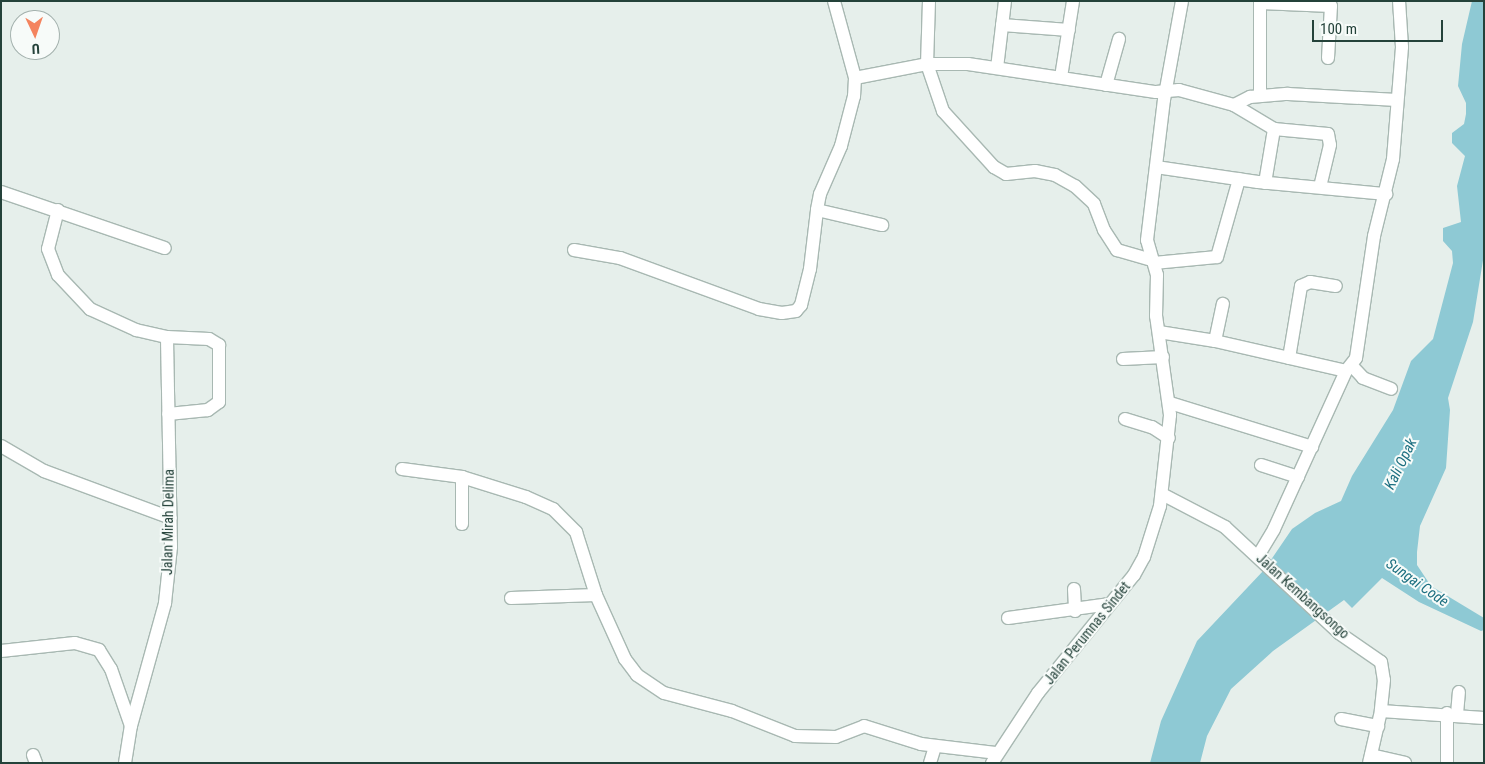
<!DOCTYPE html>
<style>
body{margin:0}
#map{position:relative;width:1485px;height:764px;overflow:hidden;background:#e6efeb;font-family:"Roboto Condensed",sans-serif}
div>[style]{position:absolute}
.water>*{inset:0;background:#8ec9d4}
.roads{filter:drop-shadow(1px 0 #a8b8b2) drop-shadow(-1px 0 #a8b8b2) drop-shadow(0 1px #a8b8b2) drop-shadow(0 -1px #a8b8b2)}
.minor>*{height:12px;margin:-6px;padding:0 6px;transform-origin:6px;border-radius:6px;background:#fff}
span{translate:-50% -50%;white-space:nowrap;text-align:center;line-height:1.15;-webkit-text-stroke:4px #f7fbf9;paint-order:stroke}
.street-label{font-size:14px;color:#24423a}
.water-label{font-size:15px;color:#1c6f80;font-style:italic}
.frame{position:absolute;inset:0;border:2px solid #24423a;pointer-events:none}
.north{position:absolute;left:10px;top:10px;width:50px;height:50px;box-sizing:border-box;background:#f7fbf9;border:1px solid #a3b1ad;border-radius:50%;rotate:177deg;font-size:14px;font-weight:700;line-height:20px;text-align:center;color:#24423a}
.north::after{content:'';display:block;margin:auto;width:18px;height:22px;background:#f4845f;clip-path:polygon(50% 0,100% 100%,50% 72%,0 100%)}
.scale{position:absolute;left:1312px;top:20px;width:131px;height:22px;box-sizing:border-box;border:2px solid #24423a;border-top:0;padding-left:6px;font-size:15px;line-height:18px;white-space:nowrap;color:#24423a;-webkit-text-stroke:4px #f7fbf9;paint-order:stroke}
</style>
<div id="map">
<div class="water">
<i style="clip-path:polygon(1472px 1px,1484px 1px,1484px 254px,1473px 322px,1448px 398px,1450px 410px,1446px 468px,1420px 526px,1417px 552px,1417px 565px,1431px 586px,1484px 618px,1484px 630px,1481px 631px,1419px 602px,1382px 578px,1352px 608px,1344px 600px,1273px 651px,1231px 689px,1207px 736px,1200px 763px,1150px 763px,1161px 721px,1197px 641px,1264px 570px,1292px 529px,1315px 513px,1341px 501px,1352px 476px,1393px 410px,1411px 361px,1433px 339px,1453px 263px,1452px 251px,1443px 241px,1443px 228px,1461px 222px,1457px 186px,1465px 156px,1452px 143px,1452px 133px,1464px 124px,1466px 114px,1466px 103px,1458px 86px,1462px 44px)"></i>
</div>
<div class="roads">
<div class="minor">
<i style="left:834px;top:1px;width:80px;rotate:74.7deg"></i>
<i style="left:855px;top:78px;width:18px;rotate:93deg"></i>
<i style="left:854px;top:96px;width:52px;rotate:104.6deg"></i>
<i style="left:841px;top:146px;width:52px;rotate:113.6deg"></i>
<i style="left:820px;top:194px;width:16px;rotate:101deg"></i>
<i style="left:817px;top:210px;width:67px;rotate:13deg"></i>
<i style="left:929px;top:1px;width:63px;rotate:91.8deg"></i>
<i style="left:927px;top:64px;width:41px"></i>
<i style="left:968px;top:64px;width:190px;rotate:8.5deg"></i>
<i style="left:1156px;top:92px;width:23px;rotate:-5deg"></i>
<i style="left:1179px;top:90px;width:57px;rotate:15.3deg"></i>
<i style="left:1234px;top:105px;width:18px;rotate:-27deg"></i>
<i style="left:1250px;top:97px;width:38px;rotate:-5deg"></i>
<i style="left:1288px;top:94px;width:109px;rotate:3.2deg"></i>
<i style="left:1260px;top:1px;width:95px;rotate:90deg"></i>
<i style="left:1260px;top:3px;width:71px;rotate:2.4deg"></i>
<i style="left:1331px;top:6px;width:52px;rotate:93.3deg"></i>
<i style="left:1002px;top:25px;width:67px;rotate:4.3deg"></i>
<i style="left:997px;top:68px;width:67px;rotate:-83.2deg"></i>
<i style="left:1061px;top:77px;width:77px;rotate:-81deg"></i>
<i style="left:855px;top:78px;width:73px;rotate:-11deg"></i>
<i style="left:927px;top:64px;width:50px;rotate:71.2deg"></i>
<i style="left:943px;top:111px;width:76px;rotate:47.7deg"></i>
<i style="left:994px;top:167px;width:14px;rotate:30deg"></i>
<i style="left:1006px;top:174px;width:29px;rotate:-6deg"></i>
<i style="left:1035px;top:171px;width:20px;rotate:11deg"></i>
<i style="left:1055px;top:175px;width:23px;rotate:29deg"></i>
<i style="left:1075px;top:186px;width:26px;rotate:43deg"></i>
<i style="left:1094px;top:204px;width:28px;rotate:69deg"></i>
<i style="left:1104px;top:230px;width:24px;rotate:57deg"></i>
<i style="left:1117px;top:250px;width:37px;rotate:16deg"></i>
<i style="left:1106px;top:85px;width:48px;rotate:-74.2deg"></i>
<i style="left:1234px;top:105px;width:47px;rotate:31deg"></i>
<i style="left:1274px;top:129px;width:54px;rotate:5.3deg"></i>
<i style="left:1328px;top:134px;width:11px;rotate:80deg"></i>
<i style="left:1330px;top:145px;width:43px;rotate:103.4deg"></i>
<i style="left:1156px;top:167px;width:103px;rotate:8.4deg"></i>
<i style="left:1258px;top:182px;width:129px;rotate:5.4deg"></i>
<i style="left:1265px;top:183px;width:55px;rotate:-80.5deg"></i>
<i style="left:1px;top:192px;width:173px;rotate:18.9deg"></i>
<i style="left:58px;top:210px;width:40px;rotate:104.4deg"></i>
<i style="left:48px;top:249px;width:28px;rotate:69deg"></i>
<i style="left:58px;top:275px;width:47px;rotate:46.7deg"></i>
<i style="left:90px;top:309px;width:51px;rotate:24.5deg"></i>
<i style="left:136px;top:330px;width:32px;rotate:13deg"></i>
<i style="left:167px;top:337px;width:42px;rotate:2.7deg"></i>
<i style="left:209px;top:339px;width:12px;rotate:31deg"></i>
<i style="left:219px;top:345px;width:57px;rotate:90deg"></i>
<i style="left:219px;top:402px;width:14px;rotate:144deg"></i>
<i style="left:208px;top:410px;width:40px;rotate:174.3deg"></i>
<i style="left:574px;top:250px;width:47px;rotate:9.9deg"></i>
<i style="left:620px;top:258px;width:148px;rotate:20.1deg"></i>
<i style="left:759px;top:309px;width:23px;rotate:10deg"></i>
<i style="left:782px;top:313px;width:14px;rotate:-8deg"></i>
<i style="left:796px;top:311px;width:8px;rotate:-50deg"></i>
<i style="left:801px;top:305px;width:37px;rotate:-76deg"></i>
<i style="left:810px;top:269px;width:59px;rotate:-83.2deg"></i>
<i style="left:1154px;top:263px;width:63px;rotate:-5.4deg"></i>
<i style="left:1217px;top:257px;width:81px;rotate:-74.2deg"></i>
<i style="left:1159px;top:332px;width:57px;rotate:9.1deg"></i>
<i style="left:1215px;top:341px;width:134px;rotate:12.9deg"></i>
<i style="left:1215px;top:341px;width:38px;rotate:-78deg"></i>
<i style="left:1289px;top:358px;width:73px;rotate:-80.5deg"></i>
<i style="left:1301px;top:286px;width:10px;rotate:-24deg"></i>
<i style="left:1310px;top:282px;width:26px;rotate:9deg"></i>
<i style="left:1123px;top:359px;width:40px;rotate:-2.9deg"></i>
<i style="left:1352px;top:366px;width:16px;rotate:47deg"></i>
<i style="left:1363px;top:378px;width:30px;rotate:21deg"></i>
<i style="left:1170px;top:403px;width:149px;rotate:17.2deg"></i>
<i style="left:1125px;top:419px;width:28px;rotate:17deg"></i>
<i style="left:1152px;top:427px;width:20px;rotate:33deg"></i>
<i style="left:1px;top:446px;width:50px;rotate:30.2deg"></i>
<i style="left:44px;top:471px;width:135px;rotate:20.3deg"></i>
<i style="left:1261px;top:465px;width:39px;rotate:18deg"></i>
<i style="left:402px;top:469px;width:61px;rotate:7.6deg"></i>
<i style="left:462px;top:477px;width:67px;rotate:17.4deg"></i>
<i style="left:526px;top:497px;width:30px;rotate:24deg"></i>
<i style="left:553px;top:509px;width:33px;rotate:45deg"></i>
<i style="left:576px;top:532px;width:66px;rotate:72.4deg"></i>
<i style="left:596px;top:595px;width:70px;rotate:65.6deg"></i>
<i style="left:625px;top:659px;width:20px;rotate:53deg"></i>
<i style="left:637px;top:675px;width:32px;rotate:34deg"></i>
<i style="left:664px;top:693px;width:70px;rotate:14.8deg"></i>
<i style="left:732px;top:711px;width:68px;rotate:21.6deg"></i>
<i style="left:795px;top:736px;width:41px;rotate:1.4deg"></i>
<i style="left:836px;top:737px;width:30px;rotate:-21deg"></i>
<i style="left:864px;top:726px;width:60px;rotate:17.5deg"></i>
<i style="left:921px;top:744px;width:77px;rotate:6.8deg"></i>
<i style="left:1162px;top:494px;width:71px;rotate:27.6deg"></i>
<i style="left:1225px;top:527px;width:156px;rotate:42.9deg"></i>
<i style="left:1339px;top:633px;width:51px;rotate:34.6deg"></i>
<i style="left:1381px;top:662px;width:18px;rotate:81deg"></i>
<i style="left:1384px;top:680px;width:31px;rotate:96deg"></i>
<i style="left:1381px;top:711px;width:53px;rotate:103deg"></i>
<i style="left:462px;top:524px;width:47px;rotate:-90deg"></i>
<i style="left:1258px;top:556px;width:31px;rotate:-59deg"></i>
<i style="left:1274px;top:529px;width:174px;rotate:-65.5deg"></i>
<i style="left:1346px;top:371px;width:16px;rotate:-52deg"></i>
<i style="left:1356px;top:358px;width:123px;rotate:-81.6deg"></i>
<i style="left:1374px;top:236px;width:79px;rotate:-76.1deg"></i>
<i style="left:1393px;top:159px;width:112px;rotate:-85.4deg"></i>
<i style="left:1402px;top:47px;width:46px;rotate:-93.7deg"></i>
<i style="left:1074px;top:589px;width:22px;rotate:87deg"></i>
<i style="left:511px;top:598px;width:85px;rotate:-2deg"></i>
<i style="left:1008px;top:618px;width:103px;rotate:-7.8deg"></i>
<i style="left:1px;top:651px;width:74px;rotate:-6.2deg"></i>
<i style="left:75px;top:643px;width:25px;rotate:16deg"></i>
<i style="left:99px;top:650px;width:22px;rotate:58deg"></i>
<i style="left:111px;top:669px;width:60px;rotate:70.7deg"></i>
<i style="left:1381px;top:711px;width:103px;rotate:3.9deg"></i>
<i style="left:1457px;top:714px;width:22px;rotate:-85deg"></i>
<i style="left:1341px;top:719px;width:38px;rotate:11deg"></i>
<i style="left:33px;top:755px;width:9px;rotate:69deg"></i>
<i style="left:1371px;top:755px;width:35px;rotate:13deg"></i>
<i style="left:125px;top:763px;width:37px;rotate:-81deg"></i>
<i style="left:131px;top:726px;width:128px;rotate:-74.5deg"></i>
<i style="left:165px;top:603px;width:56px;rotate:-83.9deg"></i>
<i style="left:171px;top:547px;width:210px;rotate:-91.1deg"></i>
<i style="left:930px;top:763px;width:17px;rotate:-73deg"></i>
<i style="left:992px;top:763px;width:84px;rotate:-56.7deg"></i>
<i style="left:1038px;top:693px;width:152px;rotate:-50.9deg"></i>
<i style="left:1134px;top:575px;width:21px;rotate:-61deg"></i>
<i style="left:1144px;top:557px;width:53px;rotate:-72.6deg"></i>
<i style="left:1160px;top:506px;width:92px;rotate:-83.7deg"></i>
<i style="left:1170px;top:415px;width:100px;rotate:-98deg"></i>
<i style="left:1156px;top:316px;width:41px;rotate:-88.6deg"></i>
<i style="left:1157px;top:275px;width:36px;rotate:-106deg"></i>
<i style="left:1147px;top:240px;width:141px;rotate:-83.1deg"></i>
<i style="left:1164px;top:100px;width:101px;rotate:-79.7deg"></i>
<i style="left:1447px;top:763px;width:50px;rotate:-90deg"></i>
</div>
</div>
<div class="street-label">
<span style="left:168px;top:522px;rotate:-89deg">Jalan Mirah Delima</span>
<span style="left:1303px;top:596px;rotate:42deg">Jalan Kembangsongo</span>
<span style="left:1087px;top:633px;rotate:-51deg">Jalan Perumnas Sindet</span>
</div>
<div class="water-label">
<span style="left:1401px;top:464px;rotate:-64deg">Kali Opak</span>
<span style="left:1417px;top:583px;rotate:35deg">Sungai Code</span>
</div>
<div class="frame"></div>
<div class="north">U</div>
<div class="scale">100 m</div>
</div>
